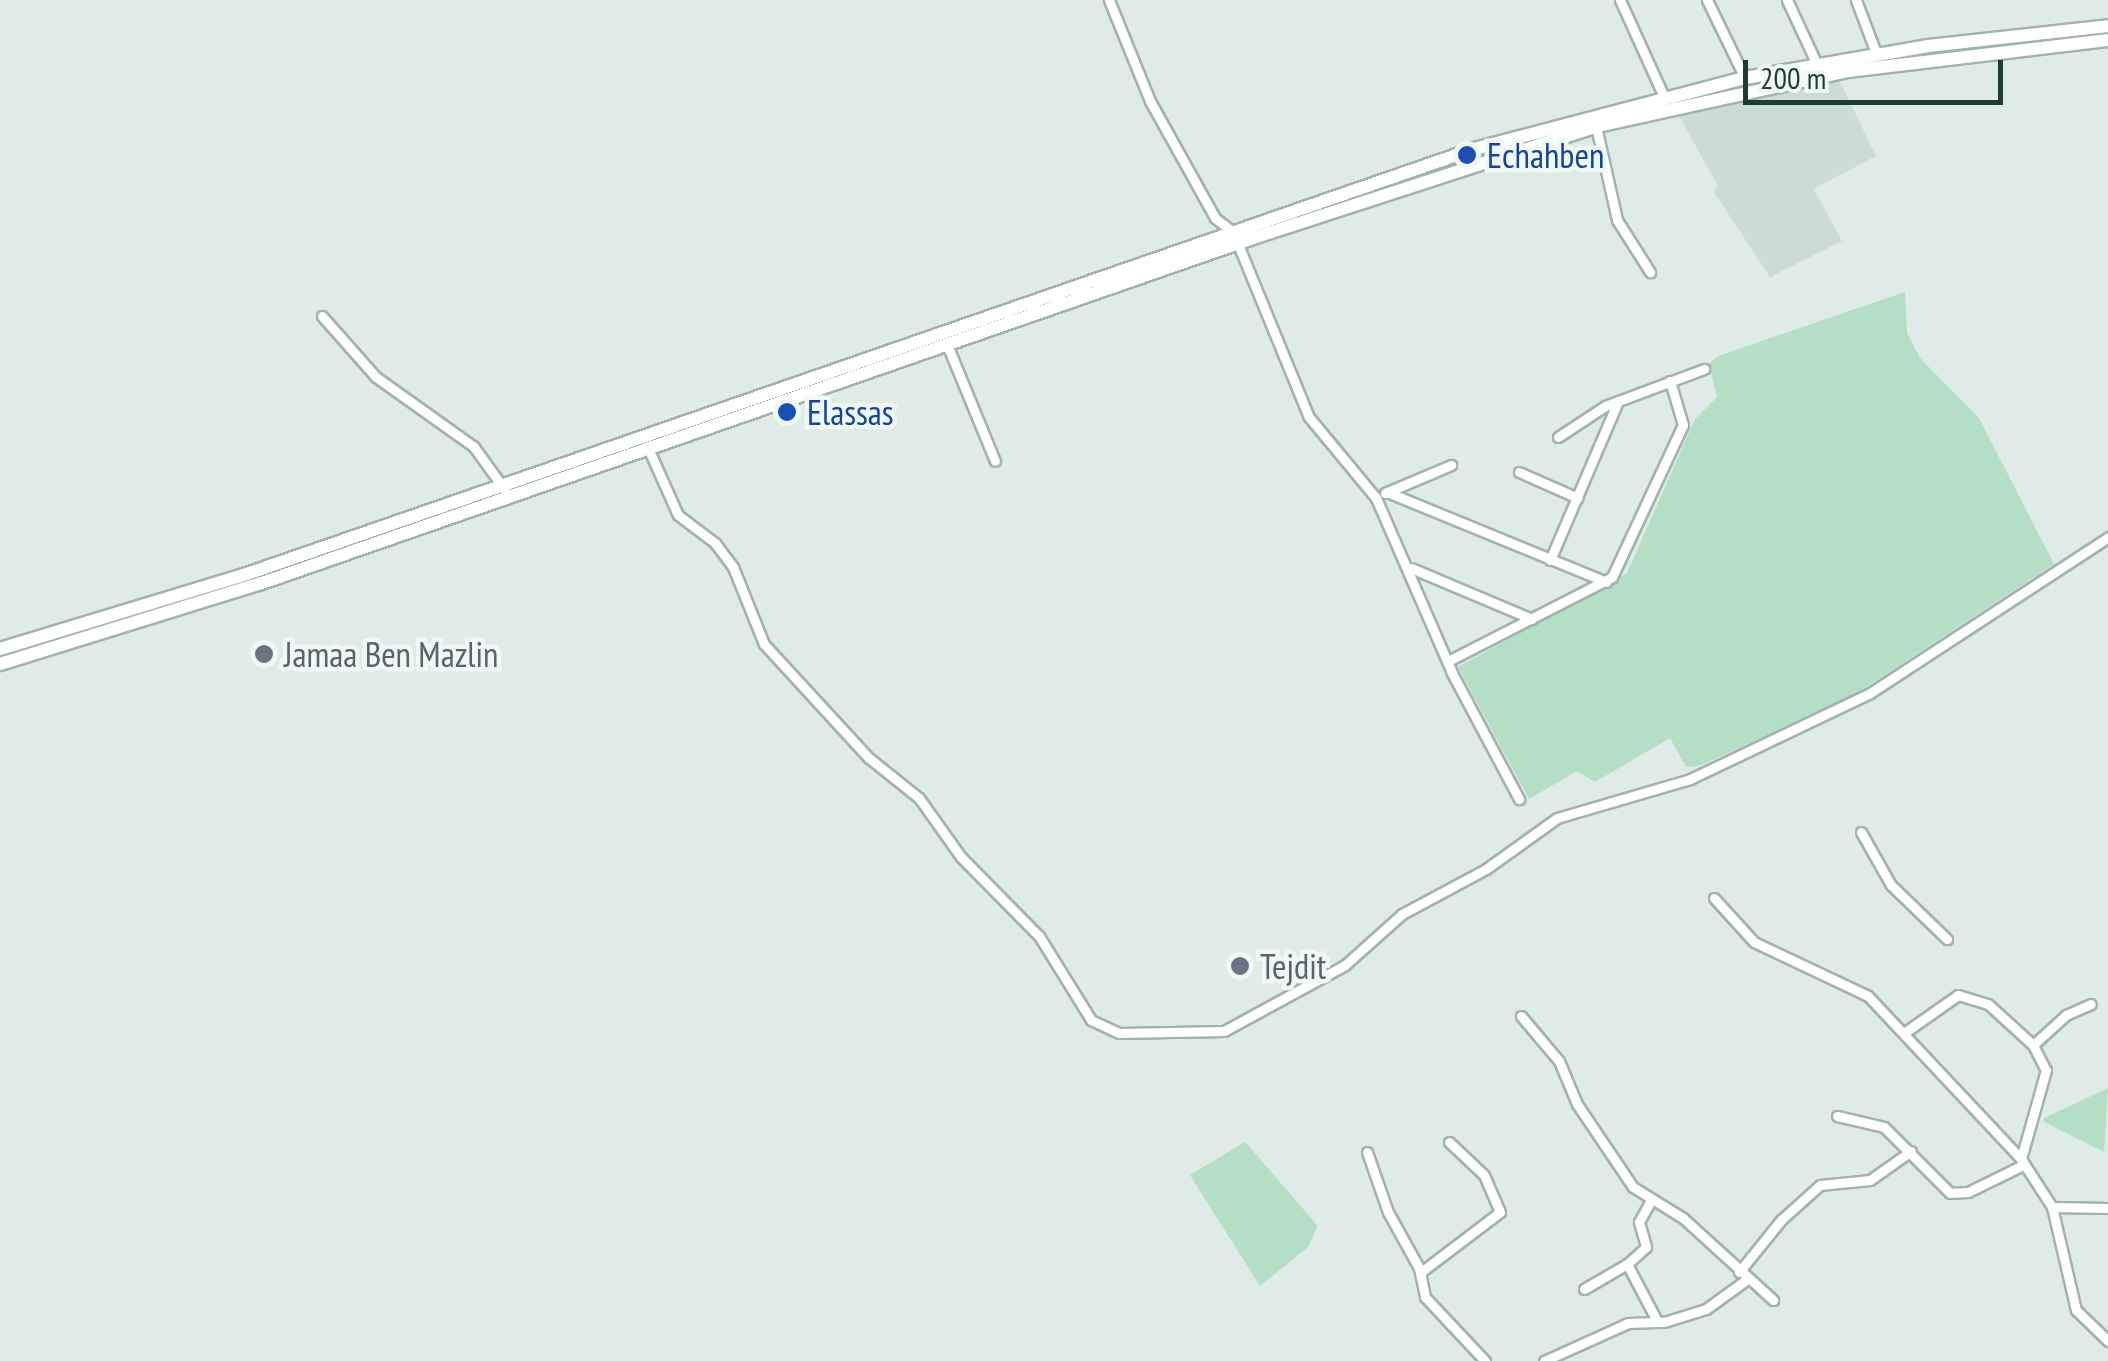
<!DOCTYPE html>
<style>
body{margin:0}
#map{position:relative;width:2108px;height:1361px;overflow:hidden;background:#deebe7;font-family:"PT Sans Narrow",sans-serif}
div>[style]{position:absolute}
.built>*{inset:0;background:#ccdbd6}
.green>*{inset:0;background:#b4dfc4}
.roads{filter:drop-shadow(2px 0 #a1b3af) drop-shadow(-2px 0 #a1b3af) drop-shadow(0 2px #a1b3af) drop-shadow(0 -2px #a1b3af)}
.minor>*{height:9px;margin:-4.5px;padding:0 4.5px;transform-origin:4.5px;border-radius:4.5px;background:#fff}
.secondary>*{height:12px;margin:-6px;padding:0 6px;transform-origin:6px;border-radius:6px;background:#fff}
.dots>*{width:28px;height:28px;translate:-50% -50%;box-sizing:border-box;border:5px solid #eff8f4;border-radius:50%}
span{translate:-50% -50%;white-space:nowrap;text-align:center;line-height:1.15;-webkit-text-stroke:9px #eff8f4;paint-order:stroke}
.transit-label{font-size:35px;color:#164399}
.left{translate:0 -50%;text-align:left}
.worship-label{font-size:35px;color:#5b616d}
.scale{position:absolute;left:1743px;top:60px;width:260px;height:45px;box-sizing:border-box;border:5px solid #1e3c37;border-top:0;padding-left:12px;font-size:30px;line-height:35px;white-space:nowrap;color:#1e3c37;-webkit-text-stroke:8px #eff8f4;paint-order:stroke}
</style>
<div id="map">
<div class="built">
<i style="clip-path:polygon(1839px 80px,1876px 156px,1814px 189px,1842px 241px,1770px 277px,1714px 192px,1718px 186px,1678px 114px)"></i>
</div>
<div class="green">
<i style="clip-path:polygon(1905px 292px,1907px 333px,1920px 358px,1979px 418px,2054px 564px,1854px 695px,1699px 766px,1686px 767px,1670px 738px,1595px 782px,1577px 771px,1529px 799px,1458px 667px,1627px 573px,1695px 419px,1717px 397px,1709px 364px,1718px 356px)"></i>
<i style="clip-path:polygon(2108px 1088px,2104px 1152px,2044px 1122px,2044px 1118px)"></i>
<i style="clip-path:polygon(1245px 1142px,1318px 1226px,1308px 1247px,1260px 1286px,1190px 1175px)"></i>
</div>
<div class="roads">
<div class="minor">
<i style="left:1109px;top:0;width:109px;rotate:67.9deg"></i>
<i style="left:1150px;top:101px;width:134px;rotate:60.9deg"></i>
<i style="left:1215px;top:218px;width:23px;rotate:38deg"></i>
<i style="left:1233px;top:232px;width:200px;rotate:67.7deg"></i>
<i style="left:1309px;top:417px;width:105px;rotate:50.4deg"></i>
<i style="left:1376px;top:498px;width:191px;rotate:66.5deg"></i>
<i style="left:1452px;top:673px;width:143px;rotate:62deg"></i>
<i style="left:1620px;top:0;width:107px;rotate:65.6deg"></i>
<i style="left:1707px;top:0;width:87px;rotate:64deg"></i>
<i style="left:1787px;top:0;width:76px;rotate:65.1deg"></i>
<i style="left:1856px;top:0;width:57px;rotate:69.3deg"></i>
<i style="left:1595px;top:122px;width:100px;rotate:77.3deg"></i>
<i style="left:1617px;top:220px;width:62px;rotate:57.6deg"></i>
<i style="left:322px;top:316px;width:81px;rotate:48.5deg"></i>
<i style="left:376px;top:377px;width:120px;rotate:35.5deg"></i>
<i style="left:474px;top:447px;width:53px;rotate:54.2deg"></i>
<i style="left:948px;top:347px;width:123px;rotate:67.6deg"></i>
<i style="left:1558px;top:437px;width:56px;rotate:-33.4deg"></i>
<i style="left:1605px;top:406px;width:106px;rotate:-20.5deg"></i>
<i style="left:648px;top:448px;width:73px;rotate:65.9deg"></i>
<i style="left:678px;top:515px;width:46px;rotate:37.1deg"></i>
<i style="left:715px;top:543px;width:30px;rotate:53deg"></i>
<i style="left:733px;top:567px;width:83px;rotate:68.1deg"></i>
<i style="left:764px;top:644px;width:155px;rotate:47.4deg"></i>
<i style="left:869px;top:758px;width:64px;rotate:38.7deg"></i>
<i style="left:919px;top:798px;width:72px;rotate:54.6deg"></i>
<i style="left:961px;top:857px;width:111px;rotate:45.4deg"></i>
<i style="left:1039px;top:936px;width:99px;rotate:58.2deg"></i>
<i style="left:1091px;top:1020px;width:31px;rotate:25deg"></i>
<i style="left:1119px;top:1033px;width:105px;rotate:-1.1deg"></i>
<i style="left:1224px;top:1031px;width:138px;rotate:-28.6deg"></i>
<i style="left:1345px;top:965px;width:76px;rotate:-41.8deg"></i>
<i style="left:1402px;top:914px;width:95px;rotate:-28.2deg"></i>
<i style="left:1486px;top:869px;width:87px;rotate:-35.7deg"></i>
<i style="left:1557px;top:818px;width:139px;rotate:-16.3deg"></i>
<i style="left:1690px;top:779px;width:199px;rotate:-25.5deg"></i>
<i style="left:1870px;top:693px;width:285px;rotate:-33.2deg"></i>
<i style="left:1519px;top:472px;width:64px;rotate:23.8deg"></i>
<i style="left:1387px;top:492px;width:237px;rotate:22.3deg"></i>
<i style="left:1385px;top:493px;width:72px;rotate:-23deg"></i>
<i style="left:1550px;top:560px;width:173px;rotate:-66.8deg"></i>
<i style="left:1411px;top:568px;width:131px;rotate:22.9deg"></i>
<i style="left:1448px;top:661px;width:184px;rotate:-27.1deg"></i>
<i style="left:1612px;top:577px;width:168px;rotate:-65deg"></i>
<i style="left:1683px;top:425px;width:46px;rotate:-106.5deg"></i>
<i style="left:1861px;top:832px;width:61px;rotate:60.5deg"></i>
<i style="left:1891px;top:885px;width:78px;rotate:44deg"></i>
<i style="left:1714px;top:898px;width:59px;rotate:47.7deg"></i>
<i style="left:1754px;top:942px;width:126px;rotate:25.3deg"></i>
<i style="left:1868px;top:996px;width:224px;rotate:46.8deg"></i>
<i style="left:2021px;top:1159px;width:57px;rotate:57.1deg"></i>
<i style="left:2052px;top:1207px;width:106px;rotate:76.9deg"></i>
<i style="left:2076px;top:1310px;width:45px;rotate:44.1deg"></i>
<i style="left:1521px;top:1016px;width:59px;rotate:49.8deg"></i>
<i style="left:1559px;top:1061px;width:47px;rotate:67.3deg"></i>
<i style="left:1577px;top:1104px;width:100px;rotate:56deg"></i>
<i style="left:1633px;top:1187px;width:59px;rotate:31.8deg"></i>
<i style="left:1683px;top:1218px;width:122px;rotate:42.3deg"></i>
<i style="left:1904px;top:1033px;width:66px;rotate:-35.1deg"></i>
<i style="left:1958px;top:995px;width:31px;rotate:17deg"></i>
<i style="left:1988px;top:1004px;width:61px;rotate:42.3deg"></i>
<i style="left:2033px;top:1045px;width:28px;rotate:63deg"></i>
<i style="left:2046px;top:1070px;width:92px;rotate:105.7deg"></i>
<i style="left:2033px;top:1045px;width:45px;rotate:-42.3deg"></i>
<i style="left:2066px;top:1015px;width:27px;rotate:-24deg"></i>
<i style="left:1837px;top:1116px;width:48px;rotate:13.2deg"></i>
<i style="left:1884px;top:1127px;width:93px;rotate:45deg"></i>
<i style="left:1950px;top:1193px;width:18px;rotate:-3deg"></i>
<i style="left:1968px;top:1192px;width:61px;rotate:-26.1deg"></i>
<i style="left:1367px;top:1152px;width:64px;rotate:70.7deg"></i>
<i style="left:1388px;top:1212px;width:64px;rotate:61deg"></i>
<i style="left:1419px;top:1268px;width:30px;rotate:78deg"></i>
<i style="left:1425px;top:1297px;width:88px;rotate:46.8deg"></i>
<i style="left:1650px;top:1202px;width:23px;rotate:119deg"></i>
<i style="left:1639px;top:1222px;width:26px;rotate:74deg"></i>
<i style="left:1646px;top:1247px;width:25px;rotate:138deg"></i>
<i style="left:1627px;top:1264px;width:64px;rotate:62.2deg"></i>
<i style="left:2052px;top:1207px;width:56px;rotate:1deg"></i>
<i style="left:1421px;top:1272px;width:99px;rotate:-37.2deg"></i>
<i style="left:1500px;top:1212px;width:40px;rotate:-113.4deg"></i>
<i style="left:1484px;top:1175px;width:48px;rotate:-136.7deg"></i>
<i style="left:1739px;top:1272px;width:67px;rotate:-51.1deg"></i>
<i style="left:1781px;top:1220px;width:52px;rotate:-41.9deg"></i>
<i style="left:1820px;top:1185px;width:50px;rotate:-5.7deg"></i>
<i style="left:1870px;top:1180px;width:50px;rotate:-35.3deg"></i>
<i style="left:1584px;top:1289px;width:50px;rotate:-30.2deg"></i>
<i style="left:1544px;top:1361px;width:92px;rotate:-24.3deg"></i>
<i style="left:1628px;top:1323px;width:36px;rotate:-2deg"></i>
<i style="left:1664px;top:1322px;width:44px;rotate:-17.2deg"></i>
<i style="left:1706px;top:1309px;width:49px;rotate:-35.9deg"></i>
</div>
<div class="secondary">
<i style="left:0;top:649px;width:252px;rotate:-16.9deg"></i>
<i style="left:241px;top:576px;width:1305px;rotate:-19.1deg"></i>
<i style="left:1474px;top:149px;width:280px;rotate:-14.7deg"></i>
<i style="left:1745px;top:78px;width:186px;rotate:-9.9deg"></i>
<i style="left:1928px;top:46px;width:181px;rotate:-6.3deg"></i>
<i style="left:0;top:664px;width:271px;rotate:-17.2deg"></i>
<i style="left:259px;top:584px;width:1052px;rotate:-19.19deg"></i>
<i style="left:1253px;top:238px;width:362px;rotate:-18deg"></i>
<i style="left:1597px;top:126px;width:257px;rotate:-12.4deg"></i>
<i style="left:1848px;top:71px;width:262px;rotate:-6.8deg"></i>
</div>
</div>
<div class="dots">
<i style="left:1467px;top:155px;background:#1a4fb4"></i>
<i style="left:787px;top:412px;background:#1a4fb4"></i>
<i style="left:264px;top:654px;background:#6b7280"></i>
<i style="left:1240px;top:966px;background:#6b7280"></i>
</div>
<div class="transit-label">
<span class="left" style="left:1487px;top:155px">Echahben</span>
<span class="left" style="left:807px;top:412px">Elassas</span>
</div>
<div class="worship-label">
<span class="left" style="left:284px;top:654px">Jamaa Ben Mazlin</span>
<span class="left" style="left:1260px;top:966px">Tejdit</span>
</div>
<div class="scale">200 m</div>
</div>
